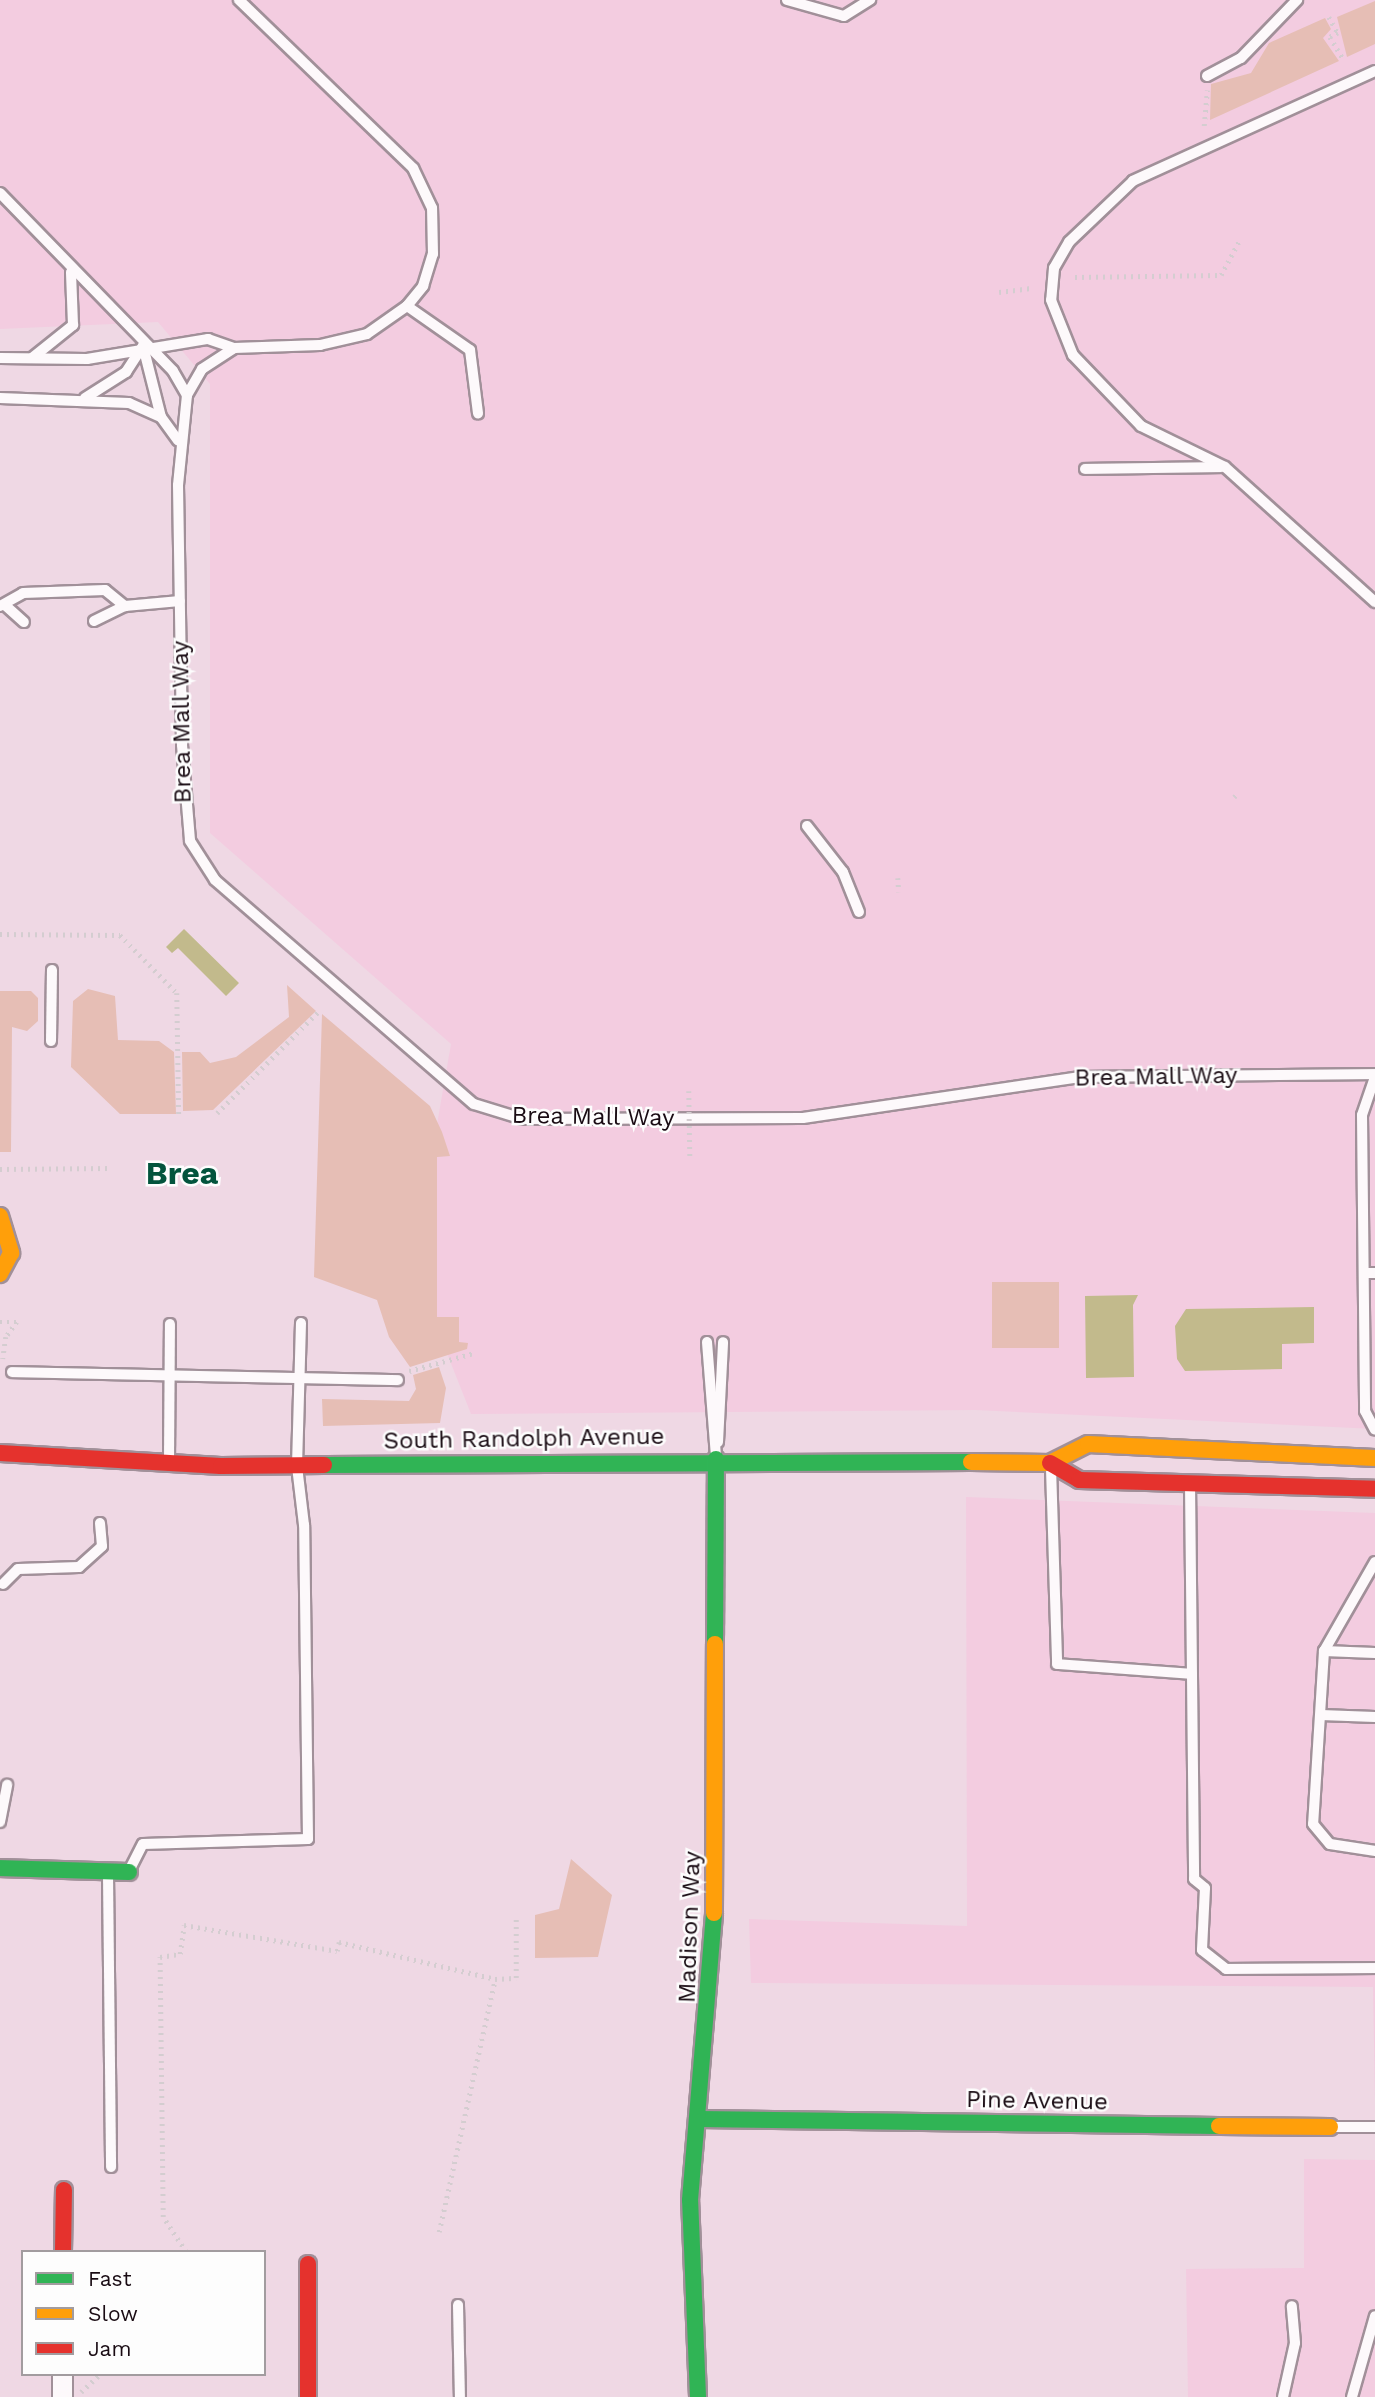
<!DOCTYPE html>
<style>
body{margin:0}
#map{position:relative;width:1375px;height:2397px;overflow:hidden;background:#efd8e4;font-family:"Work Sans",sans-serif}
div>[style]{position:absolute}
.built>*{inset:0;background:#f3cce0}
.green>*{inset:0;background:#e6beb5;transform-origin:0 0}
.water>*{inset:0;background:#c2ba8c}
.path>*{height:4.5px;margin-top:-2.25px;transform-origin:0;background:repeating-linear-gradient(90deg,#d4cdd0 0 2px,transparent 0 7px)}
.roads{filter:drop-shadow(2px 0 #a19099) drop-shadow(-2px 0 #a19099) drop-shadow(0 2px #a19099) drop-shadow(0 -2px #a19099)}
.lane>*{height:10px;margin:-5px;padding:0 5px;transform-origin:5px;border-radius:5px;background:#fdf9fb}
.street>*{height:19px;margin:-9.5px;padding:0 9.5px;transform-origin:9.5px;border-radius:9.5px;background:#fdf9fb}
.fast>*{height:16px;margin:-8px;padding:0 8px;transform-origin:8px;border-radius:8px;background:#30b455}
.slow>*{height:16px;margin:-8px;padding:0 8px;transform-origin:8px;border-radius:8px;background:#ff9f0a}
.jam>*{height:16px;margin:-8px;padding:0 8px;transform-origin:8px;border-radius:8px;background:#e5322d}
.path-bridge>*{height:4.5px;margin-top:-2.25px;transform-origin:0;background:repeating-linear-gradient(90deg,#d4cdd0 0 2px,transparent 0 7px)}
span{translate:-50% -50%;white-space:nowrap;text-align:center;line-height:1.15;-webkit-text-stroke:5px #fdfdfd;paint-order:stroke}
.street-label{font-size:24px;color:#190b13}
.district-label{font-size:32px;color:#03543d;font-weight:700}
.legend{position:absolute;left:21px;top:2250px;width:245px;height:126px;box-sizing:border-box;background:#fdfdfd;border:2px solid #a29c9f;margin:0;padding:9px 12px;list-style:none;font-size:21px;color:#190b13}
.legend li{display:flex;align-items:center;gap:14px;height:35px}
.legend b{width:35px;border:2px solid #a29c9f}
</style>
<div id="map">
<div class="built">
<i style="clip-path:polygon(0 0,1375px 0,1375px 1429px,975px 1410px,471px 1414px,433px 1318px,432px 1153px,451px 1044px,210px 833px,210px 384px,158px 322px,0 329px)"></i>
<i style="clip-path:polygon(966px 1497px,1375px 1513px,1375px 2100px,1373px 1987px,751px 1983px,749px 1919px,967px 1926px)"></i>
<i style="clip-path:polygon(1304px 2159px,1375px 2160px,1375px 2397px,1188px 2397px,1186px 2269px,1304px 2268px)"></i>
</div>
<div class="green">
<i style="clip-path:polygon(1375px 1px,1375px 44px,1347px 57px,1337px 17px)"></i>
<i style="clip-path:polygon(1325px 18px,1331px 29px,1323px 38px,1339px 61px,1210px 120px,1211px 84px,1251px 73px,1269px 43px)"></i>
<i style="clip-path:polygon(287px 985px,316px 1011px,213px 1110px,183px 1111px,182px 1052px,200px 1052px,210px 1063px,236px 1057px,289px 1017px)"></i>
<i style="clip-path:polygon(88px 989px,115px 996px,118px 1040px,159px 1041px,174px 1052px,176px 1114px,120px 1114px,71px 1067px,73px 1001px)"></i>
<i style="clip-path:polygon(0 991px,31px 991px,38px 998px,38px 1021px,27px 1031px,12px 1027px,11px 1152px,0 1152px)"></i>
<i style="clip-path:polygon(322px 1014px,430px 1106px,442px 1132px,450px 1156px,437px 1157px,437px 1317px,459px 1317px,459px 1342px,468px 1343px,467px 1349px,410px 1367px,389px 1337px,377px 1300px,314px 1277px)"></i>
<i style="left:992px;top:1282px;width:67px;height:66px"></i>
<i style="clip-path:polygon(439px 1367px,446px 1388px,440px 1423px,323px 1426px,322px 1399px,409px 1401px,416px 1389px,413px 1375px)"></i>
<i style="clip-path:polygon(571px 1859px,612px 1895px,598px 1957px,535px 1958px,535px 1915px,559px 1909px)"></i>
</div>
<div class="water">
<i style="clip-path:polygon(184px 929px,239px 983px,226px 996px,178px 948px,172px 953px,166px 947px)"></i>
<i style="clip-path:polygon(1138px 1295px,1133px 1305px,1134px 1377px,1086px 1378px,1085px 1296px)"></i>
<i style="clip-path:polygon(1314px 1307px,1314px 1343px,1282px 1344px,1282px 1369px,1185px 1371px,1177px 1359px,1175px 1326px,1186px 1309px)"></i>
</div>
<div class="path">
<i style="left:1329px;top:17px;width:18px;rotate:61deg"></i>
<i style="left:1338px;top:33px;width:9px;rotate:153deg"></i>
<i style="left:1330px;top:37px;width:27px;rotate:59deg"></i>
<i style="left:1204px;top:126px;width:36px;rotate:-85deg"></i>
<i style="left:1075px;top:277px;width:146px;rotate:-0.8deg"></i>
<i style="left:1221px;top:275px;width:38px;rotate:-62deg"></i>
<i style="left:999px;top:292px;width:32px;rotate:-7deg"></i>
<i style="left:1234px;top:797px;width:6px;rotate:-45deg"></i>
<i style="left:898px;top:878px;width:14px;rotate:86deg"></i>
<i style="left:0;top:934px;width:120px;rotate:0.5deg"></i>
<i style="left:120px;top:935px;width:81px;rotate:45.5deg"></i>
<i style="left:177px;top:993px;width:121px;rotate:89.1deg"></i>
<i style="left:217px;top:1113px;width:146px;rotate:-45deg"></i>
<i style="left:0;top:1169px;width:111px;rotate:-0.5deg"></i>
<i style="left:0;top:1322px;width:17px"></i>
<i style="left:17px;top:1322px;width:19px;rotate:126deg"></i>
<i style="left:6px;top:1337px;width:22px;rotate:98deg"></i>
<i style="left:409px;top:1371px;width:67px;rotate:-15.5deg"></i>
<i style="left:439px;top:2232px;width:259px;rotate:-77.5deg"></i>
<i style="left:495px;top:1979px;width:21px;rotate:-3deg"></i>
<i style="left:516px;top:1978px;width:63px;rotate:-90deg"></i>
<i style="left:186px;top:2252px;width:42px;rotate:-123.3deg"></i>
<i style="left:163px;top:2217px;width:260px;rotate:-90.7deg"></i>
<i style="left:160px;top:1957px;width:20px;rotate:-9deg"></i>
<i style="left:180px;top:1954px;width:29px;rotate:-82deg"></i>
<i style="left:184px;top:1925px;width:155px;rotate:9.6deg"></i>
<i style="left:337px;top:1951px;width:9px;rotate:-77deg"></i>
<i style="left:339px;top:1942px;width:160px;rotate:13.3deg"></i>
<i style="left:81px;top:2392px;width:26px;rotate:-43deg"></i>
</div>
<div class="roads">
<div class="lane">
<i style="left:787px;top:0;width:59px;rotate:15.7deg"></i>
<i style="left:844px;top:16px;width:31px;rotate:-32deg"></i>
<i style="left:1375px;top:71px;width:266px;rotate:155.6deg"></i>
<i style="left:1133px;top:181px;width:88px;rotate:136.4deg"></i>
<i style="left:1069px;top:242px;width:30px;rotate:120deg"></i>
<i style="left:1054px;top:268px;width:32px;rotate:95deg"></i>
<i style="left:1051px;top:300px;width:59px;rotate:68.2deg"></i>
<i style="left:1073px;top:355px;width:98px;rotate:46.2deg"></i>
<i style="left:1141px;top:426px;width:93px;rotate:26deg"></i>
<i style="left:1225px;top:467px;width:202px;rotate:42deg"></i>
<i style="left:1207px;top:76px;width:38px;rotate:-28deg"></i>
<i style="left:1241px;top:58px;width:81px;rotate:-46deg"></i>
<i style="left:0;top:193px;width:248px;rotate:45.8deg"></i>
<i style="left:173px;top:371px;width:28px;rotate:60deg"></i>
<i style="left:187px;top:395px;width:90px;rotate:95.7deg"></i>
<i style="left:178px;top:485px;width:260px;rotate:89.1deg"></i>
<i style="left:182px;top:745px;width:96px;rotate:85.2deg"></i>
<i style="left:190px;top:841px;width:46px;rotate:57.3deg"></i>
<i style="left:215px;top:880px;width:342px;rotate:40.9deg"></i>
<i style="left:474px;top:1104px;width:51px;rotate:17deg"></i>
<i style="left:523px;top:1119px;width:280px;rotate:-0.2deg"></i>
<i style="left:803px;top:1118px;width:282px;rotate:-8.4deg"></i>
<i style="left:1082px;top:1077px;width:293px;rotate:-0.6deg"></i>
<i style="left:407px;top:306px;width:77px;rotate:34.9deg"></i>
<i style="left:470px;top:350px;width:64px;rotate:82.8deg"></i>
<i style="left:143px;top:346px;width:73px;rotate:75.8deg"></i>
<i style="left:161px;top:417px;width:29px;rotate:54deg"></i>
<i style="left:0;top:358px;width:87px;rotate:0.7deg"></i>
<i style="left:87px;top:359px;width:123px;rotate:-9.4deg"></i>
<i style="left:208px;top:339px;width:28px;rotate:19deg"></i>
<i style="left:32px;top:358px;width:53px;rotate:-38.8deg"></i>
<i style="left:73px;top:325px;width:53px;rotate:-92.2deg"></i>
<i style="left:187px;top:395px;width:30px;rotate:-60deg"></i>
<i style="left:202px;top:369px;width:38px;rotate:-33deg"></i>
<i style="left:234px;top:348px;width:86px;rotate:-2deg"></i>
<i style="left:320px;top:345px;width:48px;rotate:-13.2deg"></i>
<i style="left:367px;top:334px;width:49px;rotate:-35deg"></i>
<i style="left:407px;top:306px;width:26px;rotate:-51deg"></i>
<i style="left:423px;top:286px;width:34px;rotate:-73deg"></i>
<i style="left:433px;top:254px;width:46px;rotate:-91.2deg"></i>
<i style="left:432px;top:208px;width:44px;rotate:-115.4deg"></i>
<i style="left:413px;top:168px;width:242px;rotate:-136deg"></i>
<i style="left:0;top:398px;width:129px;rotate:2.2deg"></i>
<i style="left:129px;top:403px;width:35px;rotate:24deg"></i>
<i style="left:85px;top:398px;width:49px;rotate:-32.4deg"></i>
<i style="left:126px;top:372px;width:31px;rotate:-57deg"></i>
<i style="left:1085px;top:469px;width:136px;rotate:-0.8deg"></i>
<i style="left:0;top:606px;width:26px;rotate:-29deg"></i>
<i style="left:23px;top:593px;width:82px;rotate:-2.1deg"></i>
<i style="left:105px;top:590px;width:26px;rotate:39deg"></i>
<i style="left:6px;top:606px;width:24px;rotate:42deg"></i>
<i style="left:94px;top:621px;width:34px;rotate:-26deg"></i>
<i style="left:125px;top:606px;width:55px;rotate:-5.2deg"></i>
<i style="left:807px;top:826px;width:58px;rotate:52deg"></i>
<i style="left:843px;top:872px;width:43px;rotate:68.2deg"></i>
<i style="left:51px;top:1041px;width:71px;rotate:-89.2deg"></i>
<i style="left:1375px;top:1077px;width:40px;rotate:108.9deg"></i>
<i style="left:1362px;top:1115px;width:296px;rotate:89.4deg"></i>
<i style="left:1365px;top:1411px;width:21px;rotate:62deg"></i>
<i style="left:1364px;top:1273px;width:11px"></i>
<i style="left:707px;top:1342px;width:114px;rotate:85.5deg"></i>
<i style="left:12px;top:1372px;width:386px;rotate:1.2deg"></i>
<i style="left:718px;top:1442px;width:100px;rotate:-87.1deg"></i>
<i style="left:169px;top:1460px;width:136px;rotate:-89.6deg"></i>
<i style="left:1051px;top:1468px;width:196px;rotate:88.2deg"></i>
<i style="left:1057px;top:1664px;width:135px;rotate:4.2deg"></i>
<i style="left:1190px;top:1484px;width:395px;rotate:89.4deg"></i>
<i style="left:1194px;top:1879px;width:14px;rotate:39deg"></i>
<i style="left:1205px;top:1888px;width:62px;rotate:92.8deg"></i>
<i style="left:1202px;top:1950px;width:31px;rotate:38deg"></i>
<i style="left:1226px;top:1969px;width:149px;rotate:-0.4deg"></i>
<i style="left:1375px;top:1562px;width:103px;rotate:119.8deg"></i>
<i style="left:1324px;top:1651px;width:173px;rotate:93.6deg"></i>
<i style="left:1313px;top:1824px;width:26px;rotate:50deg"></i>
<i style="left:1330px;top:1844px;width:46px;rotate:8.8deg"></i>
<i style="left:3px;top:1584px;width:21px;rotate:-45deg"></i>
<i style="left:18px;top:1569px;width:61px;rotate:-1.9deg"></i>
<i style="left:79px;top:1567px;width:31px;rotate:-42deg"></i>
<i style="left:102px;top:1546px;width:23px;rotate:-95deg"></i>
<i style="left:1324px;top:1651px;width:51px;rotate:2.2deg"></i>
<i style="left:1321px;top:1715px;width:54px;rotate:2.1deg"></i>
<i style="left:0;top:1822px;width:38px;rotate:-79deg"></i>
<i style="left:129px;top:1871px;width:30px;rotate:-63deg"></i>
<i style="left:143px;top:1844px;width:165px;rotate:-1.7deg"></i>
<i style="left:308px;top:1839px;width:314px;rotate:-90.7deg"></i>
<i style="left:304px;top:1525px;width:59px;rotate:-96.8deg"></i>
<i style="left:297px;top:1466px;width:143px;rotate:-88.4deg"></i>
<i style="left:108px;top:1874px;width:293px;rotate:89.4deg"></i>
<i style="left:1330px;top:2127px;width:45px"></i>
<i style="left:458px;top:2305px;width:92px;rotate:88.8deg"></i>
<i style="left:1283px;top:2397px;width:55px;rotate:-77.5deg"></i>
<i style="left:1295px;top:2343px;width:37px;rotate:-95deg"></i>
<i style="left:1352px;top:2397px;width:84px;rotate:-74.1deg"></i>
</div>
<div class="street">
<i style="left:62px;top:2397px;width:23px;rotate:-90deg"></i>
</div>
<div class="fast">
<i style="left:324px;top:1465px;width:647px;rotate:-0.27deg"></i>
<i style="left:715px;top:1644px;width:185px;rotate:-89.7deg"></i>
<i style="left:0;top:1868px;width:129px;rotate:1.8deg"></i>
<i style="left:699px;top:2119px;width:520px;rotate:0.77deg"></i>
<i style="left:698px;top:2397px;width:197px;rotate:-92.3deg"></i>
<i style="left:690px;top:2200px;width:288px;rotate:-85.2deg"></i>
</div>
<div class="slow">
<i style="left:0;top:1216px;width:39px;rotate:73deg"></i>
<i style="left:11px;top:1253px;width:24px;rotate:118deg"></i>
<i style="left:971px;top:1462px;width:79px;rotate:0.7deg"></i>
<i style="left:1050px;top:1463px;width:42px;rotate:-26.6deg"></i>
<i style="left:1088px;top:1444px;width:287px;rotate:2.8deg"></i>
<i style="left:714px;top:1913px;width:269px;rotate:-89.8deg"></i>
<i style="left:1219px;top:2126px;width:111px;rotate:0.5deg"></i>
</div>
<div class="jam">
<i style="left:0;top:1453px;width:221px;rotate:3.4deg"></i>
<i style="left:221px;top:1466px;width:103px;rotate:-0.6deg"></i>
<i style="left:1050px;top:1463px;width:34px;rotate:30deg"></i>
<i style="left:1079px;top:1480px;width:296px;rotate:1.7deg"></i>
<i style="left:63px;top:2252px;width:62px;rotate:-89.1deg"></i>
<i style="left:308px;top:2264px;width:133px;rotate:90deg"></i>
</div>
</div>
<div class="path-bridge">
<i style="left:689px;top:1091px;width:65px;rotate:89.1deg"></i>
</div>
<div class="street-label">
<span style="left:182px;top:722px;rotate:-91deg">Brea Mall Way</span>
<span style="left:1156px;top:1077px;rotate:-1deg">Brea Mall Way</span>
<span style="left:593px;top:1117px;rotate:1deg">Brea Mall Way</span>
<span style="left:524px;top:1439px;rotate:-1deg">South Randolph Avenue</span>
<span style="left:690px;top:1927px;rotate:-88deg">Madison Way</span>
<span style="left:1037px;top:2101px;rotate:1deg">Pine Avenue</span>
</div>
<div class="district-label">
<span style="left:182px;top:1173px">Brea</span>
</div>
<ul class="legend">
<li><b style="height:9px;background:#30b455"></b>Fast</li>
<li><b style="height:9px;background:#ff9f0a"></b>Slow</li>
<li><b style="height:9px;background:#e5322d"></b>Jam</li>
</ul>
</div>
